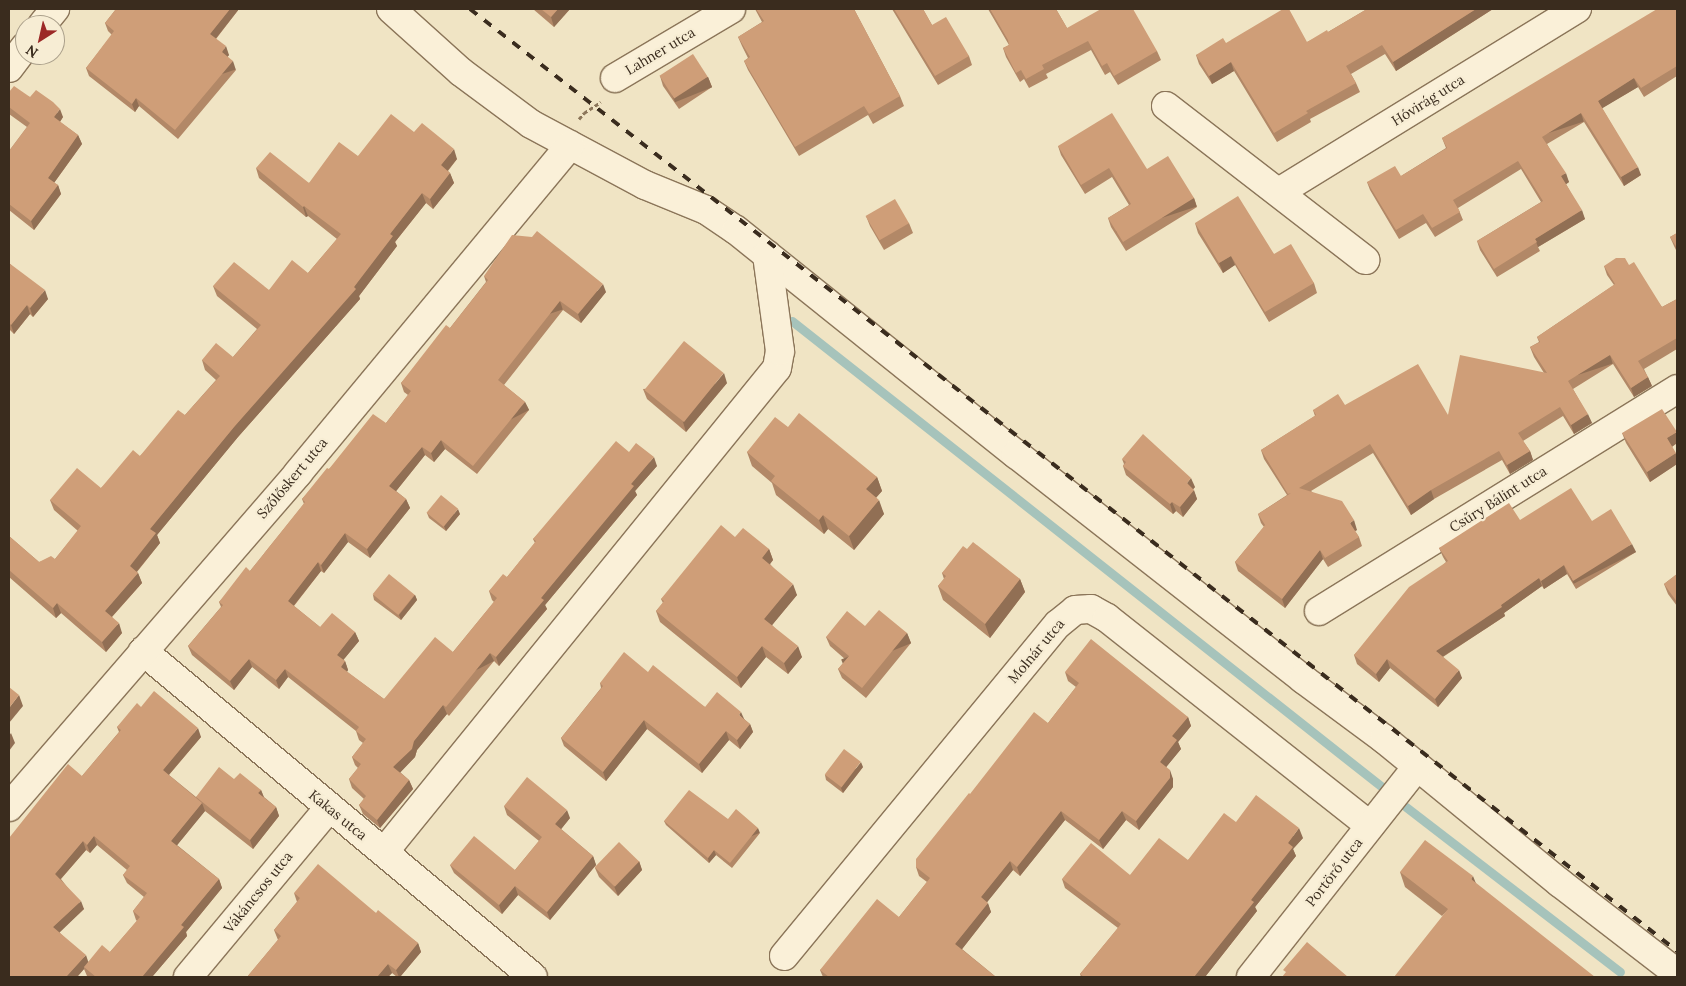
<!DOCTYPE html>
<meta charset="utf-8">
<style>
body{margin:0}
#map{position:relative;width:1686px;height:986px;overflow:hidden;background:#f0e4c4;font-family:Lora,serif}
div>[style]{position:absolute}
.stream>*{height:9px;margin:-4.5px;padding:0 4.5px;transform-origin:4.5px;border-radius:4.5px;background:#a6c3bb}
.path>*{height:3px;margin-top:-1.5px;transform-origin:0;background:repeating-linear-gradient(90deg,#8b7559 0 4px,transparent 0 6.5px)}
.roads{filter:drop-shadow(1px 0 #8b7559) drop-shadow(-1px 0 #8b7559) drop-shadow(0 1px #8b7559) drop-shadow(0 -1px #8b7559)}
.minor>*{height:28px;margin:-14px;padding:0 14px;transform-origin:14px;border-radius:14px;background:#faf0d8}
.rail>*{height:4px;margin-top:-2px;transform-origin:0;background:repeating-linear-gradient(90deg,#3a2c1e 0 9px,transparent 0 18px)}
.wall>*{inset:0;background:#b28867}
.shaded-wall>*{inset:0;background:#916f54;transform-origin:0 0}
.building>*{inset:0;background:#cf9e78;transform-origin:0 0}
span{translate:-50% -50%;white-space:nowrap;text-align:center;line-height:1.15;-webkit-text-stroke:4.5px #f7edd4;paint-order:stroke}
.street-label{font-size:14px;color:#3a2c1e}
.frame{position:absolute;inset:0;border:10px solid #3a2c1e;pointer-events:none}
.north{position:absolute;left:15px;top:15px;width:50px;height:50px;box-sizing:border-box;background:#f7edd4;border:1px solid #aba08b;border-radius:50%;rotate:215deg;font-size:14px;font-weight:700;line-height:20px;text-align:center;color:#3a2c1e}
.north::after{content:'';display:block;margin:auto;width:18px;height:22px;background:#9c2927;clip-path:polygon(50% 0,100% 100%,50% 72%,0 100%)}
</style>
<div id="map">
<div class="stream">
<i style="left:792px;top:321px;width:752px;rotate:38.3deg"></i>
<i style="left:1406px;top:807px;width:270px;rotate:37.6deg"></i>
</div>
<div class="path">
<i style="left:579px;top:119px;width:8px;rotate:-50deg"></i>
<i style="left:584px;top:113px;width:20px;rotate:-33deg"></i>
</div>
<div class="roads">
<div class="minor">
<i style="left:391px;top:9px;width:94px;rotate:42deg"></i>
<i style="left:461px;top:72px;width:87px;rotate:36.6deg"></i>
<i style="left:531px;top:124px;width:129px;rotate:28.2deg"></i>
<i style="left:645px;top:185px;width:66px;rotate:22.3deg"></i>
<i style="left:706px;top:210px;width:36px;rotate:34deg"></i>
<i style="left:736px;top:230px;width:359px;rotate:38.7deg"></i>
<i style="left:1016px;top:454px;width:365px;rotate:38.1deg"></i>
<i style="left:1303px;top:679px;width:101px;rotate:36.5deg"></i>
<i style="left:1384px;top:739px;width:227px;rotate:39.3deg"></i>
<i style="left:1560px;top:883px;width:148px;rotate:37.6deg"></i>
<i style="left:42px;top:25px;width:21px;rotate:-51deg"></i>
<i style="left:9px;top:68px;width:26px;rotate:-53deg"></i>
<i style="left:615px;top:78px;width:135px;rotate:-30.7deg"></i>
<i style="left:1166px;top:106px;width:252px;rotate:37.7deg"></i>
<i style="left:1279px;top:192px;width:350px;rotate:-31.6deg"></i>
<i style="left:1319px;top:611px;width:421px;rotate:-31.8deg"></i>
<i style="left:143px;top:651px;width:508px;rotate:39.89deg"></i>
<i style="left:9px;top:807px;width:442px;rotate:-49.1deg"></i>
<i style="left:298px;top:473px;width:426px;rotate:-50.3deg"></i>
<i style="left:384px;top:852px;width:623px;rotate:-50.92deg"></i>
<i style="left:777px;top:368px;width:17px;rotate:-80deg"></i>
<i style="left:780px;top:351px;width:97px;rotate:-97.7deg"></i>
<i style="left:784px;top:956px;width:430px;rotate:-50.5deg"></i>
<i style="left:1058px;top:624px;width:22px;rotate:-39deg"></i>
<i style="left:1075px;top:610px;width:16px;rotate:-4deg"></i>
<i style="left:1091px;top:609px;width:18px;rotate:29deg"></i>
<i style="left:1107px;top:618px;width:335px;rotate:38.3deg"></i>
<i style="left:188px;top:977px;width:220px;rotate:-50.2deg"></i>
<i style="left:1251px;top:977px;width:268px;rotate:-51.7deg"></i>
</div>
</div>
<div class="rail">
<i style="left:470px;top:9px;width:1531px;rotate:37.97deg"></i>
</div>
<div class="wall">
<i style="clip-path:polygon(116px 9px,239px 9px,216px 39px,229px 55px,227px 57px,236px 70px,178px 139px,139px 106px,135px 112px,89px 76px,86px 68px,112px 35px,108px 31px,105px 23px)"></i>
<i style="clip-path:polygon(533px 9px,570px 9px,554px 27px)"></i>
<i style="clip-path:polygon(755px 9px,854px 9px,900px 96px,904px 106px,873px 124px,868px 115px,799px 156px,748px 70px,744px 61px,748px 58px,742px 46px,738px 37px,762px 22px)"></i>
<i style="clip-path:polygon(892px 9px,923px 9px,932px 25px,969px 56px,972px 65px,938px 85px)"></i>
<i style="clip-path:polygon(988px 9px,1056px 9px,1067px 28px,1157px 51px,1161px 60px,1118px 85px,1110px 72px,1105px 75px,1091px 50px,1046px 74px,1048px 78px,1029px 88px,1024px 79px,1020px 82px,1006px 57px,1003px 48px,1009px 45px)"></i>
<i style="clip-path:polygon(1367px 9px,1493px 9px,1396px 71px,1385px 54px,1351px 74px,1356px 83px,1360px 92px,1310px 119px,1311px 122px,1277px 142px,1234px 71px,1212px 84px,1199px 64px,1196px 55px,1226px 43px,1307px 42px,1328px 32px)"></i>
<i style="clip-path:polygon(1677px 9px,1677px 76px,1644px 97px,1638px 87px,1602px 108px,1641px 175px,1624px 186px,1584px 122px,1547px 144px,1569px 182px,1566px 184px,1585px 219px,1538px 247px,1540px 251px,1497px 277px,1480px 250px,1477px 241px,1541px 202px,1521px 169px,1458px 208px,1463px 220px,1435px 237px,1426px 223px,1399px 239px,1370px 190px,1367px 182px,1401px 176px,1446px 148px,1442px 138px)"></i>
<i style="clip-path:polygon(660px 76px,708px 77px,712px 87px,679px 109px,663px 86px)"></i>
<i style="clip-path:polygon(9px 92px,30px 97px,63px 117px,60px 122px,78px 135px,82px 144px,54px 183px,58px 185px,61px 194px,34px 230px,9px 210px,9px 151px,27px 127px,9px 114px)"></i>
<i style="clip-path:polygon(414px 132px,457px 159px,448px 171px,450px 173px,454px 183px,433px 209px,426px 203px,395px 242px,397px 246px,359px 296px,360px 299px,238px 437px,157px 535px,160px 543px,137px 572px,138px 573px,142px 583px,112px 617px,122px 633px,106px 652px,61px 613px,56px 618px,9px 577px,9px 536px,39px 562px,55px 559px,78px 531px,54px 510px,50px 500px,101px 488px,140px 456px,185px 415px,216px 380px,205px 370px,202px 360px,233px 357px,257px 329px,217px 296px,213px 286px,269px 290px,308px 273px,337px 239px,308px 216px,306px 217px,259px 178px,256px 168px,309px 183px,358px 156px)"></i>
<i style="clip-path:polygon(1058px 146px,1147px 169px,1194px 198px,1197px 207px,1126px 251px,1111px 227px,1108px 218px,1129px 205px,1112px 177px,1085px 194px,1061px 155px)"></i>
<i style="clip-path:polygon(866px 216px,909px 223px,913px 233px,884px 250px,870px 226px)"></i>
<i style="clip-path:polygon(1195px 223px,1274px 254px,1314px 283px,1317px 293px,1269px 322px,1235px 265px,1223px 273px,1198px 233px)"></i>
<i style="clip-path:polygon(1677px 233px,1677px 252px,1674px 246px,1670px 237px)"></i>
<i style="clip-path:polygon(9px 263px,48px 299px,33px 317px,30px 314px,14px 334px,9px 329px)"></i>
<i style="clip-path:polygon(1629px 265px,1662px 307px,1677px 299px,1677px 349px,1644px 369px,1652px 386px,1634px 397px,1613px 364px,1573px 389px,1592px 423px,1574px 434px,1563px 416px,1523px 441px,1530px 451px,1533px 460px,1510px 474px,1502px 460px,1434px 499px,1411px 515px,1373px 453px,1311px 491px,1357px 530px,1355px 531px,1359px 537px,1362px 546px,1328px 567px,1323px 559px,1285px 608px,1238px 571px,1235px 562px,1264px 527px,1261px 523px,1258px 514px,1287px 495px,1264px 459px,1261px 450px,1315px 416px,1313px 410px,1345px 405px,1448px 415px,1544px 373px,1534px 357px,1530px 347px,1539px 342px,1537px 337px,1614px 285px,1607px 275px,1604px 266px)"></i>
<i style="clip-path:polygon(484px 276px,606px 292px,581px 323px,563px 310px,504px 385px,525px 402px,529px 410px,477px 474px,445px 449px,434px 462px,425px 455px,396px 491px,406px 499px,410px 508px,370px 558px,348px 542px,324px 573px,321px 571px,294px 606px,320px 627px,355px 632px,359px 641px,343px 660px,345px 661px,348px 670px,347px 672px,384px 699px,453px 652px,494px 602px,492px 600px,489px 591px,507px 577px,535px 543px,533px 539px,629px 452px,657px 466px,635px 491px,637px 495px,545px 605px,547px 609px,499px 666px,494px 661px,449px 716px,447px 714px,417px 750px,415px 757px,400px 772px,409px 780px,413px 789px,380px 828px,363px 814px,359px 805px,364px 799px,352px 788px,349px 779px,358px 768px,355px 765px,352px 757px,363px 743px,359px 740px,356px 731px,288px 677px,279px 689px,252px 667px,234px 690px,192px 655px,188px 646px,221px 607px,219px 602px,250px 571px,304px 504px,302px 499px,329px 469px,386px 423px,408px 395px,404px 392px,401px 383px,450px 328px,486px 282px)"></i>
<i style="clip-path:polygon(727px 383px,686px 432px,647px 399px,643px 389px)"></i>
<i style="clip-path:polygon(788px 427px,877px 477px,882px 491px,876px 498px,884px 514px,854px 550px,828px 529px,824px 534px,776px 495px,772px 483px,752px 466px,747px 452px)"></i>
<i style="clip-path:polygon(1622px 433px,1677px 433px,1677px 443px,1672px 447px,1677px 457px,1677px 464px,1650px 482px,1626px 443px)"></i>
<i style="clip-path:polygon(1122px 459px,1195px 487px,1193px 489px,1197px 499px,1183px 517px,1176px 511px,1173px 514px,1126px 475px,1123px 466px,1124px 464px)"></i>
<i style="clip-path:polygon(427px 513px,460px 514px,446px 531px,429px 518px)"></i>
<i style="clip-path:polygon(1520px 520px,1592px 521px,1636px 552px,1576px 589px,1567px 574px,1544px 589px,1542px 586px,1504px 613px,1505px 616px,1443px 657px,1462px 678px,1438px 707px,1390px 668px,1379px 682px,1357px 664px,1354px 655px,1446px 562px,1443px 557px,1439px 548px)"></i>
<i style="clip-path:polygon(735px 537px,769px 549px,773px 560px,770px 564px,797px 595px,772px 625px,802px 657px,788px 674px,766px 657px,741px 688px,660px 622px,656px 611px,663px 603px,661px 599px)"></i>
<i style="clip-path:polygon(967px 549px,1020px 579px,1025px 592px,990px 638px,943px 600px,938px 586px,944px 579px,942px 573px)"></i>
<i style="clip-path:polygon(1677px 574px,1677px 606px,1668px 594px,1664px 584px)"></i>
<i style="clip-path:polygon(373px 595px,415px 595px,417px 600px,401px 620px,374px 600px)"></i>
<i style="clip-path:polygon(865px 626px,907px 633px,911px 643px,866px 698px,842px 678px,838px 669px,846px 660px,830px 646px,826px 637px)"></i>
<i style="clip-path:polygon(648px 672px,705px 707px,744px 719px,750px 724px,753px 732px,740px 749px,729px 740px,702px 773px,647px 729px,606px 781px,564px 746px,561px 738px,601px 688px,600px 683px)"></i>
<i style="clip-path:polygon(1065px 672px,1188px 717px,1191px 726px,1178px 742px,1181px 749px,1166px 767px,1173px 779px,1173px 787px,1139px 830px,1126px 820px,1103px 849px,1065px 820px,1020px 876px,1013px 870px,987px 902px,991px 912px,962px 949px,996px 977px,823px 977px,820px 970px,899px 917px,927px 882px,919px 876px,916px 867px,1048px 723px,1076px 687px,1068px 681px)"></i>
<i style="clip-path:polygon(evenodd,141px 707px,201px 737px,169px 775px,196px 797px,234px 779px,261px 790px,264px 797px,276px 807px,279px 816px,253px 849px,205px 811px,177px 845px,219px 879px,222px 888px,186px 932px,187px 936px,152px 977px,89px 977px,87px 976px,84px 969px,77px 977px,9px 977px,82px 776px,119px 732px,117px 727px,141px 707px,97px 845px,127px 870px,123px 875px,127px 883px,144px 897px,133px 911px,136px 920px,137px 921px,110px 952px,88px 962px,59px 932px,84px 909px,61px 879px,86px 850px,90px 853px,97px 845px)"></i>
<i style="clip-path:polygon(863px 767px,843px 793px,826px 780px,825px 775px)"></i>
<i style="clip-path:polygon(504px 806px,570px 818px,561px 829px,593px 856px,596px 865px,550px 920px,518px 895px,502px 914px,454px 873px,450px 865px,515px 870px,539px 841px,507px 815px)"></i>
<i style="clip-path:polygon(728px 819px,760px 833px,732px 868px,716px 855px,709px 863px,666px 825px,664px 821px)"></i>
<i style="clip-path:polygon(1236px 822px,1303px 838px,1293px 849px,1296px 856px,1255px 907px,1257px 911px,1205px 977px,1081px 977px,1080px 974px,1118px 928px,1065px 888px,1062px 879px,1130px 875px,1188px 860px)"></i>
<i style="clip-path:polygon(639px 861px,642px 870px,618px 896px,599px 877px,595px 868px)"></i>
<i style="clip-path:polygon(1400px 872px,1476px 883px,1442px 916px,1405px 887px)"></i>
<i style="clip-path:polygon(294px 893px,376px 913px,418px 943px,421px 952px,400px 977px,397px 977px,392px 973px,388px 977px,247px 977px,278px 940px,274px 930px,297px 902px)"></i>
</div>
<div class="shaded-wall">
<i style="clip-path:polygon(230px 9px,239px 9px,213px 42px,210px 34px)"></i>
<i style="clip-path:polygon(558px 9px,570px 9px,554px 27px,551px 17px)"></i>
<i style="clip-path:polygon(1476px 9px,1493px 9px,1396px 71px,1393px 62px)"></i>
<i style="clip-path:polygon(226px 46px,229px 55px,225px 60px,222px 52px)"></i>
<i style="left:233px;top:61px;width:9px;height:90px;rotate:72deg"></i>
<i style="clip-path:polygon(1231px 62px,1234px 71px,1212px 84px,1209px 76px)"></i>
<i style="left:708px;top:77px;width:11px;height:40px;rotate:68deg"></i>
<i style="clip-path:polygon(1634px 78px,1638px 87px,1601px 109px,1598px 101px)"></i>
<i style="clip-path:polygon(136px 98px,139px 106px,135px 112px,132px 104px)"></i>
<i style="clip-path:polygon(60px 109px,63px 117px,57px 126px,54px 117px)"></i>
<i style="left:1581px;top:113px;width:9px;height:46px;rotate:72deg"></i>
<i style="clip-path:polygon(78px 135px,82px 144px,51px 187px,48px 178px)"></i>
<i style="clip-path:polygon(454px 149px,457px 159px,444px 175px,441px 165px)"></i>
<i style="clip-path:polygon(1638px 167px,1641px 175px,1624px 186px,1621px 177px)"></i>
<i style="clip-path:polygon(450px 173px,454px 183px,433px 209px,430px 199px)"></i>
<i style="clip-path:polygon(1566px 173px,1569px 182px,1565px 185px,1561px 176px)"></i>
<i style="clip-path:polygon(58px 185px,61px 194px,34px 230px,31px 221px)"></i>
<i style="clip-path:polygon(422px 193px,426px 203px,395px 242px,397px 246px,359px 296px,360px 299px,238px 437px,157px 535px,160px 543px,133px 576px,130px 566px,150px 529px,234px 427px,354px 287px,390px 234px)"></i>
<i style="left:1194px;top:198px;width:9px;height:84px;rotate:72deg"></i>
<i style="clip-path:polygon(304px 206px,308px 216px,306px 217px,303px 207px)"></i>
<i style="clip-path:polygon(1582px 210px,1585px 219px,1538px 247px,1535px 239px)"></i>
<i style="clip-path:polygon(1231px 256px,1235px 265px,1223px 273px,1219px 263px)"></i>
<i style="clip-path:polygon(603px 284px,606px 292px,581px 323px,578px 314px)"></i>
<i style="clip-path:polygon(45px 290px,48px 299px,33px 317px,30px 308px)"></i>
<i style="left:560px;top:301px;width:9px;height:100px;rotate:72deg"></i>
<i style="clip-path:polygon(27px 305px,30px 314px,14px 334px,11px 325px)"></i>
<i style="left:1610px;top:355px;width:9px;height:49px;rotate:72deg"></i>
<i style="clip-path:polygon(724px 373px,727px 383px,686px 432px,683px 422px)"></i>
<i style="clip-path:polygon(1648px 377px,1652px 386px,1634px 397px,1631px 388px)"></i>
<i style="left:525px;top:402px;width:9px;height:82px;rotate:63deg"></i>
<i style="clip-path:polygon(1588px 414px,1592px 423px,1574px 434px,1571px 425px)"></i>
<i style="clip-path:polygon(1677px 432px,1677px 443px,1670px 448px,1667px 438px)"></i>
<i style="clip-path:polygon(441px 440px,445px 449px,434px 462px,431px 453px)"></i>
<i style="clip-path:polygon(422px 447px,425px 455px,393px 495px,389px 486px)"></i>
<i style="clip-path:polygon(1530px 451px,1533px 460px,1510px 474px,1507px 465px)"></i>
<i style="clip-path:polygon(1676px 453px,1677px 457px,1677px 464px,1650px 482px,1647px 472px)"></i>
<i style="clip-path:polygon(654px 457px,657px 466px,635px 491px,637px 495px,545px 605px,547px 609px,499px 666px,496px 657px,541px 598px,631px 484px)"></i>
<i style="clip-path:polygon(877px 477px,882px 491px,871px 503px,866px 489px)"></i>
<i style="clip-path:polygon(1191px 478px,1195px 487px,1190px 493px,1187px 483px)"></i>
<i style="clip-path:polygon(1194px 490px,1197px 499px,1183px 517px,1180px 507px)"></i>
<i style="clip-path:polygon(1431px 490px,1434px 499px,1411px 515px,1408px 506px)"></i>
<i style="clip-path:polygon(406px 499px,410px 508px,370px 558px,367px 549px)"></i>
<i style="clip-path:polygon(879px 500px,884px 514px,854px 550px,849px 536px)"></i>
<i style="clip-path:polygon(1172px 502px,1176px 511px,1173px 514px,1170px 504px)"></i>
<i style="clip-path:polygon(458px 509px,460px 514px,446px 531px,444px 526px)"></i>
<i style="clip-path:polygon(823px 515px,828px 529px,824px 534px,819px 520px)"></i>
<i style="clip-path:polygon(1354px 520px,1357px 530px,1353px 532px,1350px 523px)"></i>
<i style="clip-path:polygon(345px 533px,348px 542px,324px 573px,321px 565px)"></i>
<i style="left:1632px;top:544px;width:9px;height:70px;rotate:63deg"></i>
<i style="clip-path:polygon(769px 549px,773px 560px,766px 569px,762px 558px)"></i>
<i style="clip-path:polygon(1320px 550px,1323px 559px,1285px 608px,1282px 599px)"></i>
<i style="clip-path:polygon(318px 562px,321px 571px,291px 609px,288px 601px)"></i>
<i style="clip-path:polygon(1564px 565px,1567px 574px,1544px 589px,1541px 581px)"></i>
<i style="clip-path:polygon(138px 573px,142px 583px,108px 621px,105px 611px)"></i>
<i style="clip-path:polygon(1539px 578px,1542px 586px,1504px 613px,1505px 616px,1439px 659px,1436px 651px)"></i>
<i style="clip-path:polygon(1020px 579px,1025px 592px,990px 638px,985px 624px)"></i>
<i style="clip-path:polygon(793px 584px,797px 595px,768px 630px,764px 619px)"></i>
<i style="clip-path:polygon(415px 595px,417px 600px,401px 620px,399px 615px)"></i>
<i style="clip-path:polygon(57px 603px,61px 613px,56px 618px,53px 608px)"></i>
<i style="clip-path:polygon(119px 623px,122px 633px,106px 652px,102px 642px)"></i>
<i style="clip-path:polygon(355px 632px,359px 641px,340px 664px,337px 655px)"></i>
<i style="left:907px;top:633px;width:11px;height:71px;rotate:68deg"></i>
<i style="clip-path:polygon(762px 646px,766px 657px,741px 688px,737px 677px)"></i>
<i style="clip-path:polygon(798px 646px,802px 657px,788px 674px,784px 663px)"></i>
<i style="left:490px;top:653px;width:9px;height:70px;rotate:63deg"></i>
<i style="clip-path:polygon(249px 659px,252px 667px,234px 690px,230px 681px)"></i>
<i style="clip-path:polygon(1387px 659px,1390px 668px,1379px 682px,1376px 674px)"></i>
<i style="clip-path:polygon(345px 661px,348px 670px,344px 676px,341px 667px)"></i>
<i style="clip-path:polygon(285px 669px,288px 677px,279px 689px,276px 680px)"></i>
<i style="clip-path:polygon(1459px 670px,1462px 678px,1438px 707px,1435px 699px)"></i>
<i style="clip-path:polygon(19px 695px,23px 706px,9px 723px,9px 708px)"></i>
<i style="clip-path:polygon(443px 705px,447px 714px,417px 750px,415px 757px,397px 776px,393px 767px)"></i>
<i style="clip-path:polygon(741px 712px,745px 721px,739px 715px)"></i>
<i style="clip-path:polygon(1188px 717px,1191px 726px,1178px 742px,1181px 749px,1163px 771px,1160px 762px,1172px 736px)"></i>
<i style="clip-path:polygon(644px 720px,647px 729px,606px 781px,603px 772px)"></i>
<i style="clip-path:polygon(750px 724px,753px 732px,740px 749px,737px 740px)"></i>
<i style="clip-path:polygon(198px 728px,201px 737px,166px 778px,163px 770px)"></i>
<i style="clip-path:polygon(726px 731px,729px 740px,702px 773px,699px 764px)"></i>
<i style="clip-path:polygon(11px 733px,15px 743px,9px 751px,9px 736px)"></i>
<i style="clip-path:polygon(861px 762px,863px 767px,843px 793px,841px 788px)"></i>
<i style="clip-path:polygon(1170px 770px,1173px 779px,1173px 787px,1139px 830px,1136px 821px)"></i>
<i style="clip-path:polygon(409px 780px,413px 789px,380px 828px,377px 820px)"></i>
<i style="clip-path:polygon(261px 790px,264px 798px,258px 793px)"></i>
<i style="clip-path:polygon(202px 803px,205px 811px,174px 849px,171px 841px)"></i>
<i style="clip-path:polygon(276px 807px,279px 816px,253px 849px,250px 840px)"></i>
<i style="clip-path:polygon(567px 810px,570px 818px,558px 833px,555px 824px)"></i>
<i style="clip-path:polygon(1061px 811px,1065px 820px,1020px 876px,1017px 867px)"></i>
<i style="clip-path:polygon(1122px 811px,1126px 820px,1103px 849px,1099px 840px)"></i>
<i style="left:758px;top:828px;width:5px;height:45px;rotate:68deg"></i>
<i style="clip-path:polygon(1299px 828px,1303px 838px,1293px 849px,1296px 856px,1255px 907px,1257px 911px,1205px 977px,1194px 977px,1251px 900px,1288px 843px)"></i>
<i style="clip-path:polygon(94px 836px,97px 845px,90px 853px,87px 845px)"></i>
<i style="clip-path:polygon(83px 841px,86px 850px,58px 882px,55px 874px)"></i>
<i style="clip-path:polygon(714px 850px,716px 855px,709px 863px,708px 858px)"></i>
<i style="clip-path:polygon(593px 856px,596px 865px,550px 920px,547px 912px)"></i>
<i style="clip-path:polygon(639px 861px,642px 870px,618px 896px,614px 886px)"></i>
<i style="clip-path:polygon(1010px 861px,1013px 870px,984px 906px,981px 897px)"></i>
<i style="clip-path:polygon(1473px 876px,1479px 891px,1471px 879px)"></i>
<i style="clip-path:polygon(219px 879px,222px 888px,186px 932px,187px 936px,152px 977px,142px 977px,181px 925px)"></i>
<i style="clip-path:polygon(515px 886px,518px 895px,502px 914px,499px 905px)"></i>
<i style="clip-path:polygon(81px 901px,84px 909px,56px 936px,53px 927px)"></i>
<i style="clip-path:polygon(988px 903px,991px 912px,959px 953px,955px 944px)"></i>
<i style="clip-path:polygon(418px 943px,421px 952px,400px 977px,399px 977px,396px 970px)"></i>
<i style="clip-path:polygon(86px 955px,89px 964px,84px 967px,84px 969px,77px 977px,66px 977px)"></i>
<i style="clip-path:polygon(388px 964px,392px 973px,388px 977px,377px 977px)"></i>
</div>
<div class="building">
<i style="clip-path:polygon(116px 9px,230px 9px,210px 34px,226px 46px,222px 52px,233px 61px,175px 130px,136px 98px,132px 104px,86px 68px,114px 31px,105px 23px)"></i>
<i style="clip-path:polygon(541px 9px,558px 9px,551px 17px)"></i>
<i style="clip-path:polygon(756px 9px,854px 9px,900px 96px,869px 114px,864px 106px,795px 147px,744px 61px,750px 57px,738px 37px,764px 21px)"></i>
<i style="clip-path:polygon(894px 9px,923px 9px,932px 25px,946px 17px,969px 56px,935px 76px)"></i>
<i style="clip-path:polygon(990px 9px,1056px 9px,1067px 28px,1101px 9px,1133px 9px,1157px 51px,1114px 76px,1107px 63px,1102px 66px,1088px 41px,1042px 65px,1044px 69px,1026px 79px,1021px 70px,1016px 73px,1003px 48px,1009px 45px,1008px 40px)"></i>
<i style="clip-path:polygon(1283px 9px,1289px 9px,1307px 42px,1327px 30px,1328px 32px,1367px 9px,1476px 9px,1393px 62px,1382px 45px,1346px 66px,1356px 83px,1306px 111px,1308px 113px,1274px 133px,1231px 62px,1209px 76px,1196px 55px,1223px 38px,1226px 43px)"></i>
<i style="clip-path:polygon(1657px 9px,1677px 9px,1677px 66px,1641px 88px,1634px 78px,1598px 101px,1638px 167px,1621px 177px,1581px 113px,1542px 137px,1566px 173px,1561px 176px,1582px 210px,1535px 239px,1537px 242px,1494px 269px,1477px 241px,1543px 201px,1518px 161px,1453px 200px,1460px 212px,1432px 228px,1423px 214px,1396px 230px,1367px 182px,1395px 166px,1401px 176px,1447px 148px,1442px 138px)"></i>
<i style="left:693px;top:54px;width:27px;height:40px;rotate:57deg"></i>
<i style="clip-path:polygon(14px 86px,30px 97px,36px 90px,53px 102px,60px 109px,54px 117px,78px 135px,48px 178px,58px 185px,31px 221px,9px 204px,9px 151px,30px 123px,9px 107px,9px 92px)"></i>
<i style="clip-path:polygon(1112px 113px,1147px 169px,1168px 156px,1194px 198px,1123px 242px,1108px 218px,1131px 204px,1109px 168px,1081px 185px,1058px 146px)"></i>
<i style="clip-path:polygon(391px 114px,414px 132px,422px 123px,454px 149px,441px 165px,450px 173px,430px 199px,422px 193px,390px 234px,393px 236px,354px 287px,356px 289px,234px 427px,150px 529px,156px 533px,130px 566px,138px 573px,105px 611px,119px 623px,102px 642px,57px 603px,53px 608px,9px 570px,9px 536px,39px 562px,51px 556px,55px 559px,81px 526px,50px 500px,77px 468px,101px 488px,133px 450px,140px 456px,178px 410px,185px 415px,220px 376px,202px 360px,216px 343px,233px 357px,261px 325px,213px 286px,234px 262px,269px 290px,292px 260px,308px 273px,341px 234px,304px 206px,303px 207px,256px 168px,270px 152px,309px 183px,339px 142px,358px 156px)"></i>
<i style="clip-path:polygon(1238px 196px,1274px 254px,1291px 244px,1314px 283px,1265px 312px,1231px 256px,1219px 263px,1195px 223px)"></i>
<i style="left:895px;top:199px;width:28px;height:34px;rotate:60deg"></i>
<i style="clip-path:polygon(537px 231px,603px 284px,578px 314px,560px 301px,498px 380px,525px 402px,473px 466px,441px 440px,431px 453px,422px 447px,389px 486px,406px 499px,367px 549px,345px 533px,321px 565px,318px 562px,288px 601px,320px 627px,332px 613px,355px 632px,337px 655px,345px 661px,341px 667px,384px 699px,435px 637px,453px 652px,497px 598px,489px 591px,503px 574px,507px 577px,536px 541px,533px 539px,616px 441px,629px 452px,636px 443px,654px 457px,631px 484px,634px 486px,541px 598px,544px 600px,496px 657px,490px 653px,446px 707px,443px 705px,414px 741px,412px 749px,393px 767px,409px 780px,377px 820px,359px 805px,366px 796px,349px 779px,361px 764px,352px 757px,366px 739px,356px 731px,359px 727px,285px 669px,276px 680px,249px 659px,230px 681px,188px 646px,223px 605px,219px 602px,246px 567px,250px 571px,305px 502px,302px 499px,327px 468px,329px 469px,373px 414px,386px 423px,411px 391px,401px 383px,446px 325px,450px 328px,488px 280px,484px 276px,512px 235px,532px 237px)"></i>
<i style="clip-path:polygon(1677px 233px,1677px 248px,1670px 237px)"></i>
<i style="clip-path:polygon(1616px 258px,1625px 258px,1629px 265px,1634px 262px,1662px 307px,1677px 299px,1677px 338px,1638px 361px,1648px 377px,1631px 388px,1610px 355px,1568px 381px,1588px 414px,1571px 425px,1560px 407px,1518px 433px,1530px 451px,1507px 465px,1499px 451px,1431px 490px,1408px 506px,1370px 444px,1299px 488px,1342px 501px,1354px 520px,1350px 523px,1359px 537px,1325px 558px,1320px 550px,1282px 599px,1235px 562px,1265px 525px,1258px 514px,1291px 493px,1288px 494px,1261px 450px,1316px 415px,1313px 410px,1338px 394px,1345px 405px,1418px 364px,1448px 415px,1460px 355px,1547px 373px,1530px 347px,1540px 342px,1537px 337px,1615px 284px,1604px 266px)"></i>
<i style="clip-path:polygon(9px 263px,45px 290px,30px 308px,27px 305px,11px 325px,9px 323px)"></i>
<i style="left:684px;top:341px;width:51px;height:63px;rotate:39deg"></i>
<i style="clip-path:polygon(1662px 409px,1677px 432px,1667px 438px,1676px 453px,1647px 472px,1622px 433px)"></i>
<i style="clip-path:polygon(799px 413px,877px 477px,866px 489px,879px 500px,849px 536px,823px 515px,819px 520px,771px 481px,775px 476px,747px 452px,775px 417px,788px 427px)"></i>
<i style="clip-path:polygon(1143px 434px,1191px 478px,1187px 483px,1194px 490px,1180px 507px,1172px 502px,1170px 504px,1123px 466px,1126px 462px,1122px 459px)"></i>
<i style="clip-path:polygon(1571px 488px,1592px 521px,1611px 509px,1632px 544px,1573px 581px,1564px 565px,1541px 581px,1539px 578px,1501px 605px,1502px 607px,1436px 651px,1459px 670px,1435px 699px,1387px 659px,1376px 674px,1354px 655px,1409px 587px,1448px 561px,1439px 548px,1509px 503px,1520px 520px)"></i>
<i style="left:441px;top:495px;width:22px;height:23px;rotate:39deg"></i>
<i style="clip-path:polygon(721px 525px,735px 537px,743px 528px,769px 549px,762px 558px,793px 584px,764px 619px,798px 646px,784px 663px,762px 646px,737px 677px,656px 611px,664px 601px,661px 599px)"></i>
<i style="clip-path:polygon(973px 542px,1020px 579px,985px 624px,938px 586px,946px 576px,942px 573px,963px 546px,967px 549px)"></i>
<i style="left:389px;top:574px;width:33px;height:26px;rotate:39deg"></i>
<i style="clip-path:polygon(1677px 574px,1677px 602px,1664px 584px)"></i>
<i style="clip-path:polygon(879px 610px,907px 633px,862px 688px,838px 669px,849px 656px,826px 637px,847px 611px,865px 626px)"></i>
<i style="clip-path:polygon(1091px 639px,1188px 717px,1172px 736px,1177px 740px,1160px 762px,1170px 770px,1170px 778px,1136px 821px,1122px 811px,1099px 840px,1061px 811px,1017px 867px,1010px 861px,981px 897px,988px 903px,955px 944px,996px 977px,829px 977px,820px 970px,877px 899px,899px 917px,930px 878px,916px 867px,916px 859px,969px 793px,970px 794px,1034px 712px,1048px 723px,1079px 683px,1065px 672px)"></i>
<i style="clip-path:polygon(624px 652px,648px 672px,653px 665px,705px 707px,717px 692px,741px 712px,739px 715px,750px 724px,737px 740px,726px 731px,699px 764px,644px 720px,603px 772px,561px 738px,603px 686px,600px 683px)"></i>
<i style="clip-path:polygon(9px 687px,19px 695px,9px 708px)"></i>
<i style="clip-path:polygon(154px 691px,198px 728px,163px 770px,202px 803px,171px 841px,219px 879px,181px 925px,184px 927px,142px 977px,96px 977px,84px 967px,102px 945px,110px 952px,140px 917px,133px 911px,147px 893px,123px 875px,130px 866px,94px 836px,87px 845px,83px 841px,55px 874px,81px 901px,53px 927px,86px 955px,66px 977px,9px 977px,9px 838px,68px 764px,82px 776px,121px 730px,117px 727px,137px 703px,141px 707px)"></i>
<i style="left:844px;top:749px;width:21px;height:32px;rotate:37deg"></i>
<i style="clip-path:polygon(219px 767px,234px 779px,240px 773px,261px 790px,258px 793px,276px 807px,250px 840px,196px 797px)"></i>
<i style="clip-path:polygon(527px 777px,567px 810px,555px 824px,593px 856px,547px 912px,515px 886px,499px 905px,450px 865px,474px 836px,515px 870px,542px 837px,504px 806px)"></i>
<i style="clip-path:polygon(689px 790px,728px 819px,736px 809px,758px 828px,730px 863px,714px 850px,708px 858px,664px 821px)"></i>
<i style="clip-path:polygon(1256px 795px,1299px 828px,1288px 843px,1293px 847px,1251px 900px,1254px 902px,1194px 977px,1084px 977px,1080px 974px,1121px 924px,1062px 879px,1091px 843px,1130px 875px,1159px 838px,1188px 860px,1224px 813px,1236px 822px)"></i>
<i style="clip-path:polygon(1425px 840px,1473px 876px,1471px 879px,1595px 977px,1394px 977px,1448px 909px,1400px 872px)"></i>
<i style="left:619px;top:842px;width:28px;height:35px;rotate:44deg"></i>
<i style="clip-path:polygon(318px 864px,376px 913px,378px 910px,418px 943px,396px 970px,388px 964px,377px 977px,358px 977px,356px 976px,355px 977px,319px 977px,318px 976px,317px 977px,247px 977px,281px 936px,274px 930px,300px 898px,294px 893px)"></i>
<i style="clip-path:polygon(1307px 942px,1348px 977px,1282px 977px,1286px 972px,1283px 970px)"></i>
</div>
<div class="street-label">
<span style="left:660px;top:51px;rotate:-31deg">Lahner utca</span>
<span style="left:1428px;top:100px;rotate:-32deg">Hóvirág utca</span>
<span style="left:292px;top:478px;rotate:-50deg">Szőlőskert utca</span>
<span style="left:1498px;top:499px;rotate:-32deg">Csűry Bálint utca</span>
<span style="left:1036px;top:651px;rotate:-50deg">Molnár utca</span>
<span style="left:338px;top:815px;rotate:39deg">Kakas utca</span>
<span style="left:1334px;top:872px;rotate:-52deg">Portörő utca</span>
<span style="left:258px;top:892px;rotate:-51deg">Vákáncsos utca</span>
</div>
<div class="frame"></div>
<div class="north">N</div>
</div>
